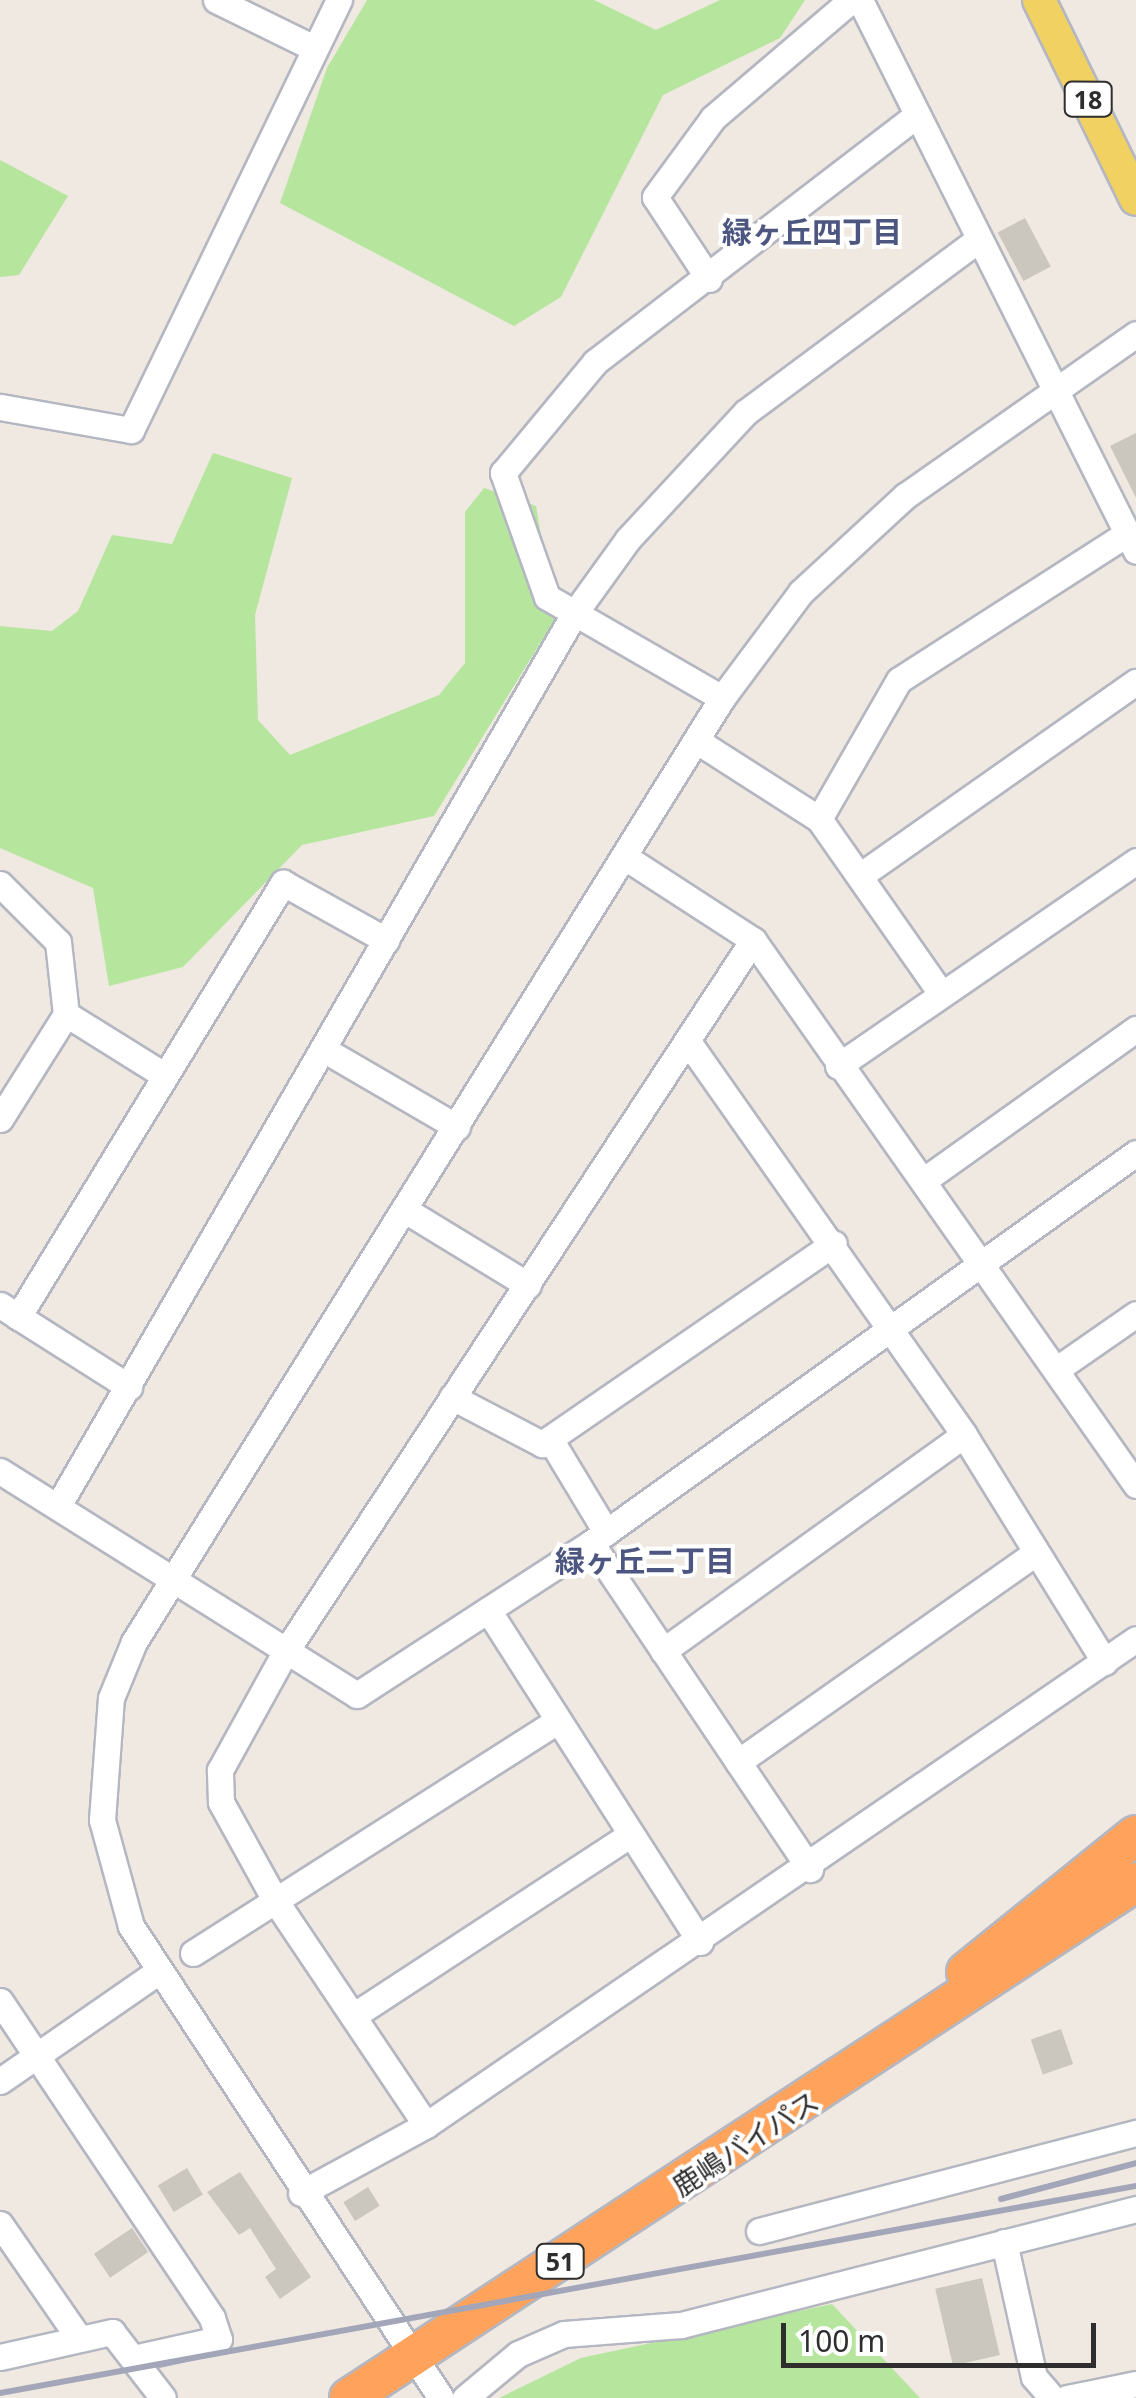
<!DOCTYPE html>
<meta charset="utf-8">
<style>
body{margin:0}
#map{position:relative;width:1136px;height:2398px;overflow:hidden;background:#efe9e1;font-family:"Noto Sans","Noto Sans JP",sans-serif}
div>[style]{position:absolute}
.green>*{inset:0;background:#b6e59e}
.building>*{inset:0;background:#cbc7bf;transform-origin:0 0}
.roads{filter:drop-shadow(2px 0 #b4b7c1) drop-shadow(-2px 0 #b4b7c1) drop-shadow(0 2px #b4b7c1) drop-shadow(0 -2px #b4b7c1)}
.minor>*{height:25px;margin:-12.5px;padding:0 12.5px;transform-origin:12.5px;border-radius:12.5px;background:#fff}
.major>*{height:32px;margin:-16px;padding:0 16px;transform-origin:16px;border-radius:16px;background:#f2d163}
.highway>*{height:38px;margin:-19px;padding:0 19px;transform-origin:19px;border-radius:19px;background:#ffa35c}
.rail>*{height:6px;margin:-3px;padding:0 3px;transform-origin:3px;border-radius:3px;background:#a3a6b8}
span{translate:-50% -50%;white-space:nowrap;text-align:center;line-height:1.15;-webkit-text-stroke:8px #fff;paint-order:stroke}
.shield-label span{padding:2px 8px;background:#fff;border:2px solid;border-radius:8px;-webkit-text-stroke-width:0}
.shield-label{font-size:25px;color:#2e2e2e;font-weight:700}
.street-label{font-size:28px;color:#2e2e2e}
.neighbourhood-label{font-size:30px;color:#4d5680;font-weight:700}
.scale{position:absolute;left:781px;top:2323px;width:315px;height:45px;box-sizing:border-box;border:5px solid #2e2e2e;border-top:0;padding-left:12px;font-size:30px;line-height:35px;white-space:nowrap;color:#2e2e2e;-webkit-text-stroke:8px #fff;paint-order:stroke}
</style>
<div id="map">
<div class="green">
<i style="clip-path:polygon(367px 0,594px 0,656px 30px,720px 0,805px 0,780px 38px,663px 95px,561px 297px,514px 326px,280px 203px,327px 68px)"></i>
<i style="clip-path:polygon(0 160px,68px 196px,19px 275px,0 277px)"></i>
<i style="clip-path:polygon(213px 453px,292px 478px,255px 615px,258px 720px,290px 755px,439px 695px,465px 663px,465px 512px,484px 488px,536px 506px,555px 619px,434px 816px,302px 845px,183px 967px,109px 986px,93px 888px,0 848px,0 626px,52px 631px,78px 611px,112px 535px,172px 544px)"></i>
<i style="clip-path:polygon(832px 2304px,920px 2398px,499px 2398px,581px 2358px)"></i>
</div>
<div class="building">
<i style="left:1025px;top:218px;width:55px;height:31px;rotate:62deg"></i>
<i style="clip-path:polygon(1136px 433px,1136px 498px,1110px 446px)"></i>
<i style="left:1061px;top:2029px;width:37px;height:32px;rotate:71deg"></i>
<i style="left:187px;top:2168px;width:31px;height:34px;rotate:59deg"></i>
<i style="clip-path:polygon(240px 2172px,311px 2277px,280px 2299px,265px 2277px,276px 2269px,250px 2228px,239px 2235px,207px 2192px)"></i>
<i style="left:368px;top:2187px;width:22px;height:29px;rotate:58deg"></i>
<i style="left:132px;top:2228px;width:29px;height:46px;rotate:56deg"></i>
<i style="left:982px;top:2278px;width:79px;height:48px;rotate:77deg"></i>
</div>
<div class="roads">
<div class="minor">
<i style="left:216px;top:0;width:109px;rotate:26.1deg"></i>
<i style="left:860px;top:0;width:616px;rotate:63.39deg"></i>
<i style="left:709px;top:279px;width:98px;rotate:-123.4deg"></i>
<i style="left:655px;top:197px;width:98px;rotate:-53.7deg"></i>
<i style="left:713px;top:118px;width:182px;rotate:-40.5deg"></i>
<i style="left:0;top:407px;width:133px;rotate:10deg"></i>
<i style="left:131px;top:430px;width:478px;rotate:-64.2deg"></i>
<i style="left:722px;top:698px;width:202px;rotate:-150deg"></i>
<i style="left:547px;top:597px;width:132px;rotate:-109.5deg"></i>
<i style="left:503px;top:473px;width:144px;rotate:-50.3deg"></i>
<i style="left:595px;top:362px;width:404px;rotate:-37.5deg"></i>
<i style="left:697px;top:741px;width:145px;rotate:32.6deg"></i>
<i style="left:819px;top:819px;width:211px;rotate:55deg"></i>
<i style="left:819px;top:819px;width:160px;rotate:-60.1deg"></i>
<i style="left:899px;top:680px;width:272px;rotate:-32.7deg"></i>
<i style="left:625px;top:857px;width:153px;rotate:33deg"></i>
<i style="left:753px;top:940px;width:666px;rotate:54.9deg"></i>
<i style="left:861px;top:875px;width:336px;rotate:-35.1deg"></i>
<i style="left:0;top:884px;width:82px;rotate:45deg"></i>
<i style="left:58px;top:942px;width:72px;rotate:83.7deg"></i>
<i style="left:66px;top:1014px;width:115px;rotate:31.9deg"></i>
<i style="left:691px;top:1046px;width:475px;rotate:54.9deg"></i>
<i style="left:964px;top:1435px;width:267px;rotate:58.2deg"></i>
<i style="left:323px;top:1049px;width:155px;rotate:30.2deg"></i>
<i style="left:838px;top:1066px;width:362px;rotate:-34.5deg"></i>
<i style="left:0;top:1119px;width:124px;rotate:-57.8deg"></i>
<i style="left:927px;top:1178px;width:257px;rotate:-35.5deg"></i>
<i style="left:405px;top:1210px;width:144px;rotate:31.4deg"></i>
<i style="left:0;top:1305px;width:153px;rotate:32.4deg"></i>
<i style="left:18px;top:1317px;width:509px;rotate:-58.59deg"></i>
<i style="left:283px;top:883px;width:118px;rotate:29deg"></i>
<i style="left:1057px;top:1369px;width:96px;rotate:-34.8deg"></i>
<i style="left:452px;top:1397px;width:102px;rotate:27.6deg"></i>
<i style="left:542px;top:1444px;width:354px;rotate:-34.5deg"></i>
<i style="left:550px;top:1439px;width:109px;rotate:58.9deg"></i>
<i style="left:0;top:1471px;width:421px;rotate:32.1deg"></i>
<i style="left:357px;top:1695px;width:279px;rotate:-33deg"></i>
<i style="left:591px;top:1543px;width:670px;rotate:-35.59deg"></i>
<i style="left:58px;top:1506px;width:1030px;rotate:-59.95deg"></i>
<i style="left:574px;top:614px;width:92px;rotate:-54.2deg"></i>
<i style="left:628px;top:539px;width:173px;rotate:-47.1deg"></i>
<i style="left:746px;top:412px;width:285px;rotate:-36.6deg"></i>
<i style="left:591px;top:1543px;width:393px;rotate:56.1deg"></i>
<i style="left:488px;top:1610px;width:394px;rotate:57.4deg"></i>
<i style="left:663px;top:1651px;width:370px;rotate:-35.7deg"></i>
<i style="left:738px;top:1762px;width:360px;rotate:-35.1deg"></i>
<i style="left:193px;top:1953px;width:432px;rotate:-32.5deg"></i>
<i style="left:0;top:2001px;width:381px;rotate:56.2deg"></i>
<i style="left:212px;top:2318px;width:22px;rotate:72deg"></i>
<i style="left:219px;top:2339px;width:83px;rotate:167.5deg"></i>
<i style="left:353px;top:2016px;width:329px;rotate:-33.2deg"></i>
<i style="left:0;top:2081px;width:193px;rotate:-34.7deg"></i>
<i style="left:426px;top:2125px;width:271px;rotate:-123.9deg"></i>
<i style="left:275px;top:1900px;width:112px;rotate:-118.9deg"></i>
<i style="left:221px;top:1802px;width:32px;rotate:-92deg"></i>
<i style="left:220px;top:1770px;width:132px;rotate:-61.1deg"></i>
<i style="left:284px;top:1654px;width:854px;rotate:-56.7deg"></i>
<i style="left:301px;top:2193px;width:142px;rotate:-28.5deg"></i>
<i style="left:426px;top:2125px;width:860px;rotate:-34.39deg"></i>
<i style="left:0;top:2224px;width:139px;rotate:55.3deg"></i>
<i style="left:759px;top:2231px;width:390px;rotate:-14.6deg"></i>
<i style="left:1004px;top:2242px;width:138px;rotate:77.5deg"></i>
<i style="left:1034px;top:2377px;width:28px;rotate:49deg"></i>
<i style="left:0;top:2357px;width:115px;rotate:-12.6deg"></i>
<i style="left:112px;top:2332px;width:83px;rotate:52.3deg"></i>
<i style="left:441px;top:2398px;width:565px;rotate:-123.3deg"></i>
<i style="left:131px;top:1926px;width:110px;rotate:-105.3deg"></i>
<i style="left:102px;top:1820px;width:122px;rotate:-85.8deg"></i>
<i style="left:111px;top:1698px;width:61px;rotate:-67.7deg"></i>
<i style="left:134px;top:1642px;width:1112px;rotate:-58.08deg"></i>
<i style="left:722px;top:698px;width:132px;rotate:-53.3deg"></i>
<i style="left:801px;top:592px;width:142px;rotate:-42.7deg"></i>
<i style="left:905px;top:496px;width:282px;rotate:-35deg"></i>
<i style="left:465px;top:2398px;width:69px;rotate:-39.7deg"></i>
<i style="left:518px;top:2354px;width:50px;rotate:-23.5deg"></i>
<i style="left:564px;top:2334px;width:117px;rotate:-4.4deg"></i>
<i style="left:681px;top:2325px;width:470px;rotate:-14.3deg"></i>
<i style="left:1067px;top:2398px;width:70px;rotate:-11.5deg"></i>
</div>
<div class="major">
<i style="left:1039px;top:0;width:221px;rotate:64deg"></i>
</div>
<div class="highway">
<i style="left:966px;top:1972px;width:218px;rotate:-38.9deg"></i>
<i style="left:349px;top:2398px;width:941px;rotate:-33.25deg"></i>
</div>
</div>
<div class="rail">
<i style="left:1001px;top:2199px;width:140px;rotate:-14.9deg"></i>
<i style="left:0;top:2393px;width:1155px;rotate:-10.33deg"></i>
</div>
<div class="shield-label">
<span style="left:1088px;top:99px">18</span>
<span style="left:560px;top:2261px">51</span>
</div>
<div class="street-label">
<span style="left:745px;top:2143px;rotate:-33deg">鹿嶋バイパス</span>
</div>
<div class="neighbourhood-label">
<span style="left:812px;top:232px">緑ヶ丘四丁目</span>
<span style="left:645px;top:1561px">緑ヶ丘二丁目</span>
</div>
<div class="scale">100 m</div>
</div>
